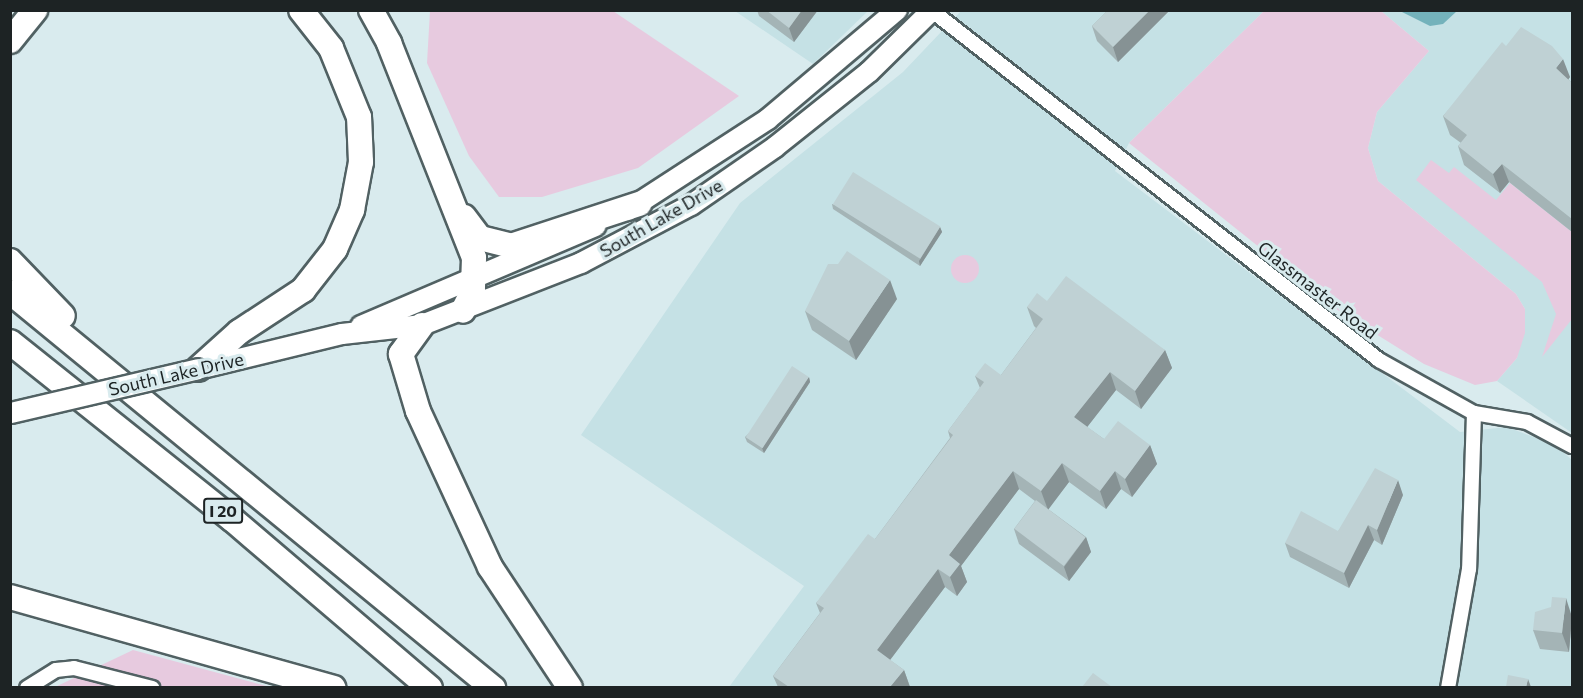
<!DOCTYPE html>
<style>
body{margin:0}
#map{position:relative;width:1583px;height:698px;overflow:hidden;background:#d9ebee;font-family:Commissioner,sans-serif}
div>[style]{position:absolute}
.built>*{inset:0;background:#c5e1e5}
.green>*{inset:0;background:#e7cadf}
.round{border-radius:50%}
.water>*{inset:0;background:#74b2bb}
.roads{filter:drop-shadow(2px 0 #516163) drop-shadow(-2px 0 #516163) drop-shadow(0 2px #516163) drop-shadow(0 -2px #516163)}
.street>*{height:14px;margin:-7px;padding:0 7px;transform-origin:7px;border-radius:7px;background:#fff}
.secondary>*{height:20px;margin:-10px;padding:0 10px;transform-origin:10px;border-radius:10px;background:#fff}
.highway>*{height:24px;margin:-12px;padding:0 12px;transform-origin:12px;border-radius:12px;background:#fff}
.bridges{filter:drop-shadow(2px 0 #516163) drop-shadow(-2px 0 #516163) drop-shadow(0 2px #516163) drop-shadow(0 -2px #516163)}
.secondary-bridge>*{height:20px;margin:-10px;padding:0 10px;transform-origin:10px;border-radius:10px;background:#fff}
.wall>*{inset:0;background:#a4b4b6}
.shaded-wall>*{inset:0;background:#869294}
.building>*{inset:0;background:#bfd1d4;transform-origin:0 0}
span{translate:-50% -50%;white-space:nowrap;text-align:center;line-height:1.15;-webkit-text-stroke:6px #d9ebee;paint-order:stroke}
.shield-label span{padding:2px 4px;background:#d9ebee;border:2px solid;border-radius:4px;-webkit-text-stroke-width:0}
.shield-label{font-size:16px;color:#1d2324;font-weight:700}
.street-label{font-size:18px;color:#1d2324}
.frame{position:absolute;inset:0;border:12px solid #1d2324;pointer-events:none}
</style>
<div id="map">
<div class="built">
<i style="clip-path:polygon(735px 11px,868px 11px,813px 64px)"></i>
<i style="clip-path:polygon(961px 11px,1264px 11px,1129px 143px,1115px 171px,1460px 432px,1507px 427px,1555px 445px,1572px 460px,1572px 687px,729px 687px,804px 586px,581px 435px,740px 203px,903px 72px)"></i>
<i style="clip-path:polygon(1381px 11px,1572px 11px,1572px 433px,1497px 381px,1517px 358px,1525px 309px,1516px 294px,1378px 181px,1368px 148px,1377px 112px,1429px 51px)"></i>
</div>
<div class="green">
<i style="clip-path:polygon(430px 11px,613px 11px,739px 96px,638px 168px,542px 197px,499px 197px,469px 156px,427px 63px)"></i>
<i style="clip-path:polygon(1264px 11px,1381px 11px,1429px 51px,1377px 112px,1368px 148px,1378px 181px,1516px 294px,1525px 309px,1525px 333px,1517px 358px,1497px 381px,1475px 385px,1424px 364px,1339px 311px,1129px 143px)"></i>
<i style="clip-path:polygon(1431px 160px,1449px 173px,1454px 167px,1496px 200px,1510px 183px,1572px 232px,1572px 319px,1542px 357px,1556px 314px,1542px 282px,1416px 180px)"></i>
<i class="round" style="left:951px;top:255px;width:28px;height:28px"></i>
<i style="clip-path:polygon(133px 650px,270px 687px,53px 688px)"></i>
</div>
<div class="water">
<i style="clip-path:polygon(1400px 11px,1457px 11px,1443px 24px,1430px 26px)"></i>
</div>
<div class="roads">
<div class="street">
<i style="left:931px;top:10px;width:569px;rotate:38deg"></i>
<i style="left:1379px;top:360px;width:109px;rotate:29.2deg"></i>
<i style="left:1474px;top:413px;width:156px;rotate:91.8deg"></i>
<i style="left:1469px;top:569px;width:121px;rotate:100deg"></i>
<i style="left:1474px;top:413px;width:54px;rotate:9.6deg"></i>
<i style="left:1527px;top:422px;width:51px;rotate:28.1deg"></i>
<i style="left:27px;top:688px;width:34px;rotate:-32deg"></i>
<i style="left:56px;top:670px;width:18px;rotate:-6deg"></i>
<i style="left:74px;top:668px;width:81px;rotate:14.4deg"></i>
</div>
<div class="secondary">
<i style="left:628px;top:210px;width:167px;rotate:-33deg"></i>
<i style="left:768px;top:119px;width:169px;rotate:-40.2deg"></i>
<i style="left:361px;top:326px;width:255px;rotate:-23.1deg"></i>
<i style="left:198px;top:369px;width:148px;rotate:-13.7deg"></i>
<i style="left:342px;top:334px;width:81px;rotate:-6.4deg"></i>
<i style="left:422px;top:325px;width:171px;rotate:-21.3deg"></i>
<i style="left:581px;top:263px;width:124px;rotate:-27.8deg"></i>
<i style="left:691px;top:205px;width:102px;rotate:-34.6deg"></i>
<i style="left:775px;top:147px;width:120px;rotate:-38.6deg"></i>
<i style="left:869px;top:72px;width:88px;rotate:-44.5deg"></i>
</div>
<div class="highway">
<i style="left:371px;top:10px;width:38px;rotate:61deg"></i>
<i style="left:389px;top:43px;width:231px;rotate:68.4deg"></i>
<i style="left:474px;top:258px;width:33px;rotate:92deg"></i>
<i style="left:473px;top:291px;width:22px;rotate:117deg"></i>
<i style="left:10px;top:41px;width:40px;rotate:-51deg"></i>
<i style="left:464px;top:217px;width:26px;rotate:53deg"></i>
<i style="left:480px;top:238px;width:32px;rotate:14deg"></i>
<i style="left:511px;top:246px;width:135px;rotate:-18.2deg"></i>
<i style="left:10px;top:261px;width:76px;rotate:46.1deg"></i>
<i style="left:10px;top:292px;width:625px;rotate:39.35deg"></i>
<i style="left:422px;top:325px;width:36px;rotate:126deg"></i>
<i style="left:401px;top:354px;width:59px;rotate:73.4deg"></i>
<i style="left:418px;top:411px;width:172px;rotate:65.2deg"></i>
<i style="left:490px;top:567px;width:145px;rotate:56.5deg"></i>
<i style="left:10px;top:342px;width:285px;rotate:38.6deg"></i>
<i style="left:233px;top:520px;width:259px;rotate:40.5deg"></i>
<i style="left:198px;top:369px;width:55px;rotate:-42.1deg"></i>
<i style="left:239px;top:332px;width:77px;rotate:-33.3deg"></i>
<i style="left:303px;top:290px;width:52px;rotate:-52deg"></i>
<i style="left:335px;top:249px;width:43px;rotate:-66.4deg"></i>
<i style="left:352px;top:210px;width:49px;rotate:-79.4deg"></i>
<i style="left:361px;top:162px;width:45px;rotate:-92.5deg"></i>
<i style="left:359px;top:117px;width:74px;rotate:-112.1deg"></i>
<i style="left:331px;top:48px;width:48px;rotate:-128.3deg"></i>
<i style="left:10px;top:597px;width:336px;rotate:15.7deg"></i>
</div>
</div>
<div class="bridges">
<div class="secondary-bridge">
<i style="left:11px;top:413px;width:192px;rotate:-13.2deg"></i>
</div>
</div>
<div class="wall">
<i style="clip-path:polygon(757px 10px,818px 10px,794px 42px,759px 16px)"></i>
<i style="clip-path:polygon(1108px 10px,1170px 10px,1118px 62px,1097px 41px,1092px 26px)"></i>
<i style="clip-path:polygon(1506px 46px,1570px 77px,1568px 79px,1572px 83px,1572px 232px,1509px 182px,1500px 193px,1464px 165px,1458px 146px,1461px 143px,1450px 135px,1443px 116px)"></i>
<i style="clip-path:polygon(832px 204px,940px 227px,942px 232px,920px 266px,833px 209px)"></i>
<i style="clip-path:polygon(897px 299px,856px 360px,812px 330px,805px 311px)"></i>
<i style="clip-path:polygon(1047px 301px,1165px 350px,1172px 368px,1141px 409px,1116px 390px,1087px 427px,1104px 439px,1150px 445px,1157px 464px,1132px 497px,1121px 489px,1106px 509px,1069px 482px,1048px 509px,1086px 537px,1091px 552px,1069px 581px,1019px 544px,1014px 529px,1035px 501px,1019px 489px,961px 566px,967px 582px,957px 596px,945px 587px,890px 660px,904px 670px,910px 687px,778px 687px,773px 676px,820px 613px,816px 603px,875px 539px,950px 438px,948px 431px,980px 388px,975px 376px,1001px 375px,1036px 328px,1034px 326px,1027px 307px)"></i>
<i style="clip-path:polygon(809px 377px,810px 382px,764px 453px,747px 442px,745px 437px)"></i>
<i style="clip-path:polygon(1403px 495px,1382px 545px,1374px 540px,1349px 588px,1290px 557px,1285px 543px,1338px 531px)"></i>
<i style="clip-path:polygon(1572px 617px,1569px 652px,1540px 649px,1533px 630px)"></i>
</div>
<div class="shaded-wall">
<i style="clip-path:polygon(802px 10px,818px 10px,794px 42px,789px 28px)"></i>
<i style="clip-path:polygon(1150px 10px,1170px 10px,1118px 62px,1113px 47px)"></i>
<i style="clip-path:polygon(1563px 59px,1570px 77px,1563px 87px,1556px 68px)"></i>
<i style="clip-path:polygon(1502px 164px,1509px 182px,1500px 193px,1493px 174px)"></i>
<i style="clip-path:polygon(940px 227px,942px 232px,920px 266px,919px 261px)"></i>
<i style="clip-path:polygon(890px 280px,897px 299px,856px 360px,849px 341px)"></i>
<i style="clip-path:polygon(1165px 350px,1172px 368px,1141px 409px,1135px 391px)"></i>
<i style="clip-path:polygon(1110px 372px,1116px 390px,1081px 435px,1074px 417px)"></i>
<i style="clip-path:polygon(809px 377px,810px 382px,764px 453px,762px 448px)"></i>
<i style="clip-path:polygon(1150px 445px,1157px 464px,1132px 497px,1125px 479px)"></i>
<i style="clip-path:polygon(1062px 463px,1069px 482px,1048px 510px,1041px 491px)"></i>
<i style="clip-path:polygon(1013px 471px,1019px 489px,961px 566px,967px 582px,957px 596px,950px 577px,949px 555px)"></i>
<i style="clip-path:polygon(1115px 471px,1121px 489px,1106px 509px,1100px 491px)"></i>
<i style="clip-path:polygon(1398px 480px,1403px 495px,1382px 545px,1377px 530px)"></i>
<i style="clip-path:polygon(1368px 525px,1374px 540px,1349px 588px,1344px 573px)"></i>
<i style="clip-path:polygon(1086px 537px,1091px 552px,1069px 581px,1064px 567px)"></i>
<i style="clip-path:polygon(938px 569px,945px 587px,884px 668px,877px 650px)"></i>
<i style="clip-path:polygon(1566px 598px,1572px 617px,1569px 652px,1562px 633px)"></i>
<i style="clip-path:polygon(904px 670px,910px 687px,890px 687px)"></i>
<i style="clip-path:polygon(1528px 679px,1531px 687px,1526px 687px)"></i>
</div>
<div class="building">
<i style="clip-path:polygon(766px 10px,802px 10px,789px 28px)"></i>
<i style="clip-path:polygon(1108px 10px,1150px 10px,1113px 47px,1092px 26px)"></i>
<i style="clip-path:polygon(1521px 27px,1552px 46px,1563px 59px,1556px 68px,1572px 83px,1572px 219px,1502px 164px,1493px 174px,1458px 146px,1467px 135px,1443px 116px,1502px 42px,1506px 46px)"></i>
<i style="left:853px;top:172px;width:103px;height:38px;rotate:32deg"></i>
<i style="clip-path:polygon(847px 251px,890px 280px,849px 341px,805px 311px,828px 264px,838px 264px)"></i>
<i style="clip-path:polygon(1066px 276px,1165px 350px,1135px 391px,1110px 372px,1074px 417px,1104px 439px,1118px 421px,1150px 445px,1125px 479px,1115px 471px,1100px 491px,1062px 463px,1041px 491px,1013px 471px,949px 555px,960px 564px,950px 577px,938px 569px,877px 650px,904px 670px,890px 687px,789px 687px,773px 676px,824px 608px,816px 603px,868px 534px,875px 539px,953px 435px,948px 431px,984px 382px,975px 376px,985px 363px,1001px 375px,1043px 319px,1027px 307px,1037px 293px,1047px 301px)"></i>
<i style="left:792px;top:366px;width:20px;height:85px;rotate:33deg"></i>
<i style="clip-path:polygon(1375px 468px,1398px 480px,1377px 530px,1368px 525px,1344px 573px,1285px 543px,1301px 511px,1338px 531px)"></i>
<i style="left:1036px;top:500px;width:62px;height:36px;rotate:37deg"></i>
<i style="clip-path:polygon(1552px 597px,1566px 598px,1562px 633px,1533px 630px,1535px 612px,1551px 607px)"></i>
<i style="clip-path:polygon(1093px 673px,1112px 687px,1082px 687px)"></i>
<i style="clip-path:polygon(1508px 675px,1528px 679px,1526px 687px,1506px 687px)"></i>
</div>
<div class="shield-label">
<span style="left:223px;top:511px">I 20</span>
</div>
<div class="street-label">
<span style="left:661px;top:218px;rotate:-30deg">South Lake Drive</span>
<span style="left:1318px;top:290px;rotate:38deg">Glassmaster Road</span>
<span style="left:176px;top:374px;rotate:-13deg">South Lake Drive</span>
</div>
<div class="frame"></div>
</div>
